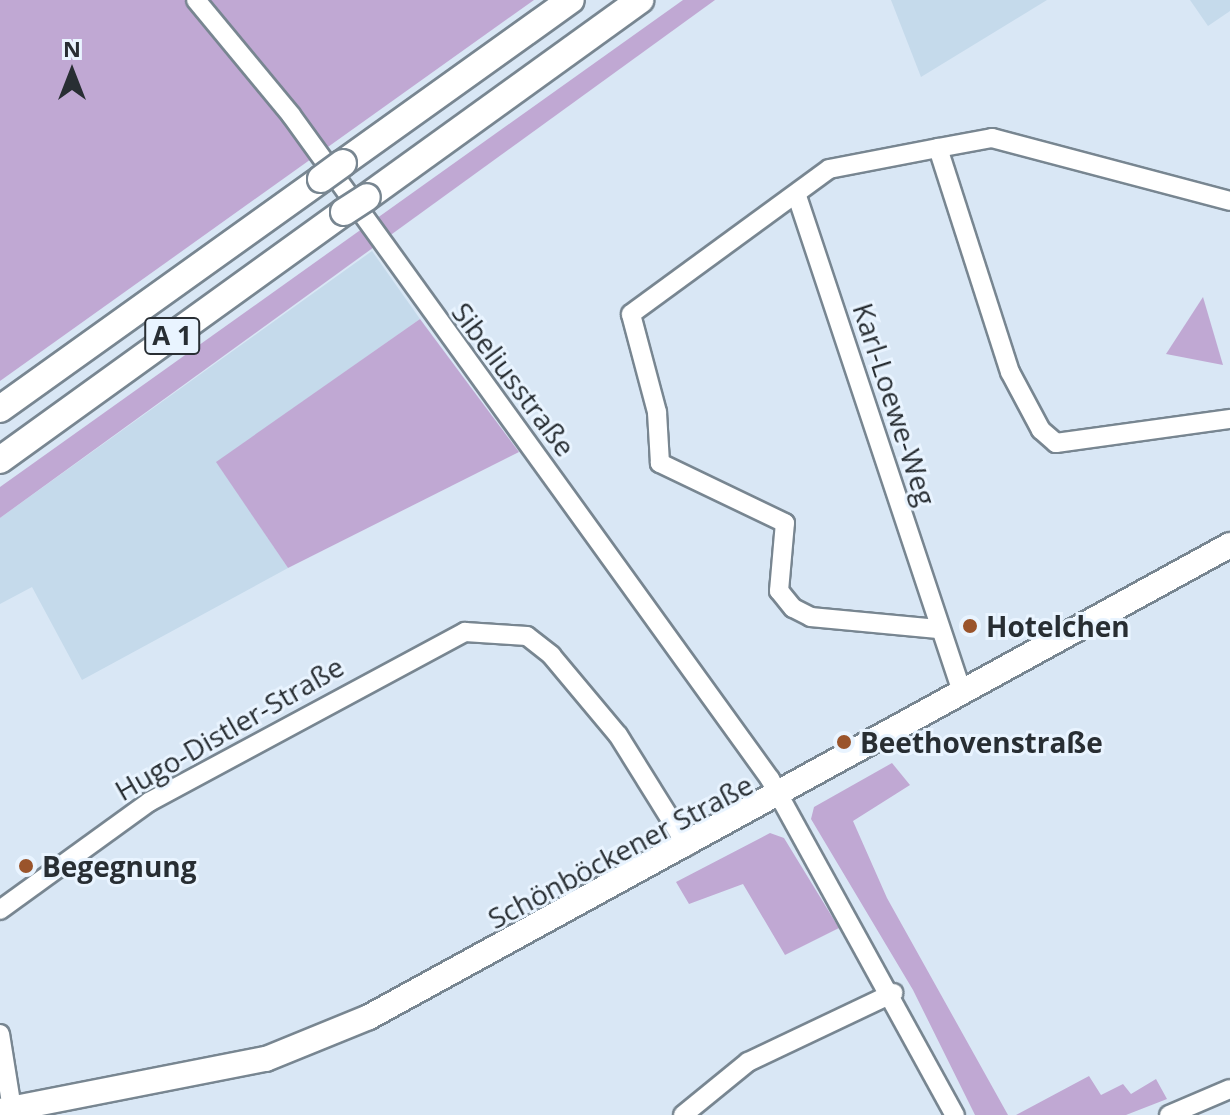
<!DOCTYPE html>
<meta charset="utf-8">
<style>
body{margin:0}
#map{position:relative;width:1230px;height:1115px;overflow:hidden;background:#d9e7f5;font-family:"Open Sans",sans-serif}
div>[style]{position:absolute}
.built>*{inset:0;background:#c5daeb}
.green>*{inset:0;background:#c0a8d3}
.roads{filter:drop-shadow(2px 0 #788691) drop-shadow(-2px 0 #788691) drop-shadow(0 2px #788691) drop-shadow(0 -2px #788691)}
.minor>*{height:18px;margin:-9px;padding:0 9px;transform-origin:9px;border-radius:9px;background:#fff}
.major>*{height:24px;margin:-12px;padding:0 12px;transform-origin:12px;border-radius:12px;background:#fff}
.highway>*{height:26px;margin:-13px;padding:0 13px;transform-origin:13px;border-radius:13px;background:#fff}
.bridges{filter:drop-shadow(2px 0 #788691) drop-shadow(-2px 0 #788691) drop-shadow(0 2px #788691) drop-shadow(0 -2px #788691)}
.highway-bridge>*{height:26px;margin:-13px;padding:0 13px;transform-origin:13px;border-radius:13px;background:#fff}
.dots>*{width:22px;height:22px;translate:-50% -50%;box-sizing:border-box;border:4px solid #e9f4ff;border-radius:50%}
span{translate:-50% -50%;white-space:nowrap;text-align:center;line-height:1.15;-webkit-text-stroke:6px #e9f4ff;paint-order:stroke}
.shield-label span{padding:2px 6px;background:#e9f4ff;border:2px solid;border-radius:6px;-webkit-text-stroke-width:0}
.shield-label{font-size:26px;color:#282e33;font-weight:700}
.street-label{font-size:28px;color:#282e33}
.poi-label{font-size:28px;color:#282e33;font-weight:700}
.left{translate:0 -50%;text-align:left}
.north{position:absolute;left:32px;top:32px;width:80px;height:80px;-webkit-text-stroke:6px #e9f4ff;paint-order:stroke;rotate:0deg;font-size:22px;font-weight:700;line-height:32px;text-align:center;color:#282e33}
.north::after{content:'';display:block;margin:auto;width:28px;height:36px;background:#282e33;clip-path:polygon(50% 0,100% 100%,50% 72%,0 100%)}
</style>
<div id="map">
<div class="built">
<i style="clip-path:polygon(891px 0,1047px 0,921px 77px)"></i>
<i style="clip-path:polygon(1190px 0,1230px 0,1230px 11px,1208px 26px)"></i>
<i style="clip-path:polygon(372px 251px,420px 319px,217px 462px,288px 568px,82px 680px,32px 587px,0 604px,0 518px)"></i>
</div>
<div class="green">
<i style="clip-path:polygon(0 0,534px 0,0 381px)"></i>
<i style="clip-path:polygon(683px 0,715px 0,0 518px,0 487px)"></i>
<i style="clip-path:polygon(1203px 297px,1223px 365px,1166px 354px)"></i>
<i style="clip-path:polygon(420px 319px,519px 452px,288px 568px,216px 462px)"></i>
<i style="clip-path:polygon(892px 763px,910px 785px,853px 821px,887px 898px,1008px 1115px,975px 1115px,913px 990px,811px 819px,814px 807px)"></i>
<i style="clip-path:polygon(770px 833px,784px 838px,839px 928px,785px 955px,743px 884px,689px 904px,676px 882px)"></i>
<i style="clip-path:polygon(1089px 1076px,1101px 1095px,1123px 1084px,1131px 1094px,1156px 1079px,1167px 1099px,1126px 1115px,1016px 1115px)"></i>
</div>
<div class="roads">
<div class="minor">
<i style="left:196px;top:0;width:149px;rotate:50.4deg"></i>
<i style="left:291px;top:115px;width:819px;rotate:54.19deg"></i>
<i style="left:770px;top:779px;width:384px;rotate:61.2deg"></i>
<i style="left:938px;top:148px;width:235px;rotate:72.2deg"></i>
<i style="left:1010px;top:372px;width:66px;rotate:61.9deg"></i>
<i style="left:1041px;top:430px;width:20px;rotate:41deg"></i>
<i style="left:1056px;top:443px;width:176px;rotate:-7.9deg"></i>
<i style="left:797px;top:196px;width:523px;rotate:71.6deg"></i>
<i style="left:938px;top:629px;width:128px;rotate:-174.6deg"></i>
<i style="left:811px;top:617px;width:20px;rotate:-153deg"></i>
<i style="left:793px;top:608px;width:22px;rotate:-129deg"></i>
<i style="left:779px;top:591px;width:68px;rotate:-85deg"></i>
<i style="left:785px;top:523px;width:139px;rotate:-154.4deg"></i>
<i style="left:660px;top:463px;width:51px;rotate:-93.4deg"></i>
<i style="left:657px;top:412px;width:101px;rotate:-104.9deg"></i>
<i style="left:631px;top:314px;width:245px;rotate:-36.2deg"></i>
<i style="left:829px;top:169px;width:111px;rotate:-10.9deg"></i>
<i style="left:938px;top:148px;width:55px;rotate:-10.5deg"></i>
<i style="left:992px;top:138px;width:246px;rotate:14.8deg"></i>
<i style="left:0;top:910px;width:184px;rotate:-35.9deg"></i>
<i style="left:149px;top:802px;width:359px;rotate:-28.3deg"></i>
<i style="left:465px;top:632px;width:62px;rotate:3.7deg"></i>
<i style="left:527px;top:636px;width:31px;rotate:38deg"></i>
<i style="left:551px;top:655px;width:104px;rotate:50.1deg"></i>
<i style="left:618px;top:735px;width:131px;rotate:58.1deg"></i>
<i style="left:0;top:1034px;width:76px;rotate:80.9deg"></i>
<i style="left:683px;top:1115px;width:84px;rotate:-39.2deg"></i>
<i style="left:748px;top:1062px;width:161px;rotate:-25.4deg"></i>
<i style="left:1169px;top:1115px;width:66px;rotate:-23.1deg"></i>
</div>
<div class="major">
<i style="left:0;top:1111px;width:271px;rotate:-11.1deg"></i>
<i style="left:266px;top:1059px;width:111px;rotate:-22.2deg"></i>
<i style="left:369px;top:1017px;width:982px;rotate:-28.73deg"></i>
</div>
<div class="highway">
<i style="left:343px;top:163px;width:280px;rotate:-35.6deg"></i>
<i style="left:367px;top:197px;width:337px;rotate:-35.8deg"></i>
<i style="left:0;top:409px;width:395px;rotate:-35.6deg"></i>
<i style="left:0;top:460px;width:424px;rotate:-35.8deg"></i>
</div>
</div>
<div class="bridges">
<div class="highway-bridge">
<i style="left:321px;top:179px;width:27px;rotate:-36deg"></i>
<i style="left:344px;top:212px;width:27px;rotate:-33deg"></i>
</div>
</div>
<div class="dots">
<i style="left:970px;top:626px;background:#9a542b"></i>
<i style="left:844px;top:742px;background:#9a542b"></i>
<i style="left:26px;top:866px;background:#9a542b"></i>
</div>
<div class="shield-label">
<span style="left:172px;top:336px">A 1</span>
</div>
<div class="street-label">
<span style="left:514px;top:379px;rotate:53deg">Sibeliusstraße</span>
<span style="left:895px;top:404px;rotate:72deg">Karl-Loewe-Weg</span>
<span style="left:229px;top:728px;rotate:-30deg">Hugo-Distler-Straße</span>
<span style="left:620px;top:851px;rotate:-28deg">Schönböckener Straße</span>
</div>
<div class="poi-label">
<span class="left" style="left:986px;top:626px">Hotelchen</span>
<span class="left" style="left:860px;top:742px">Beethovenstraße</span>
<span class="left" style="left:42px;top:866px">Begegnung</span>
</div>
<div class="north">N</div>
</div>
